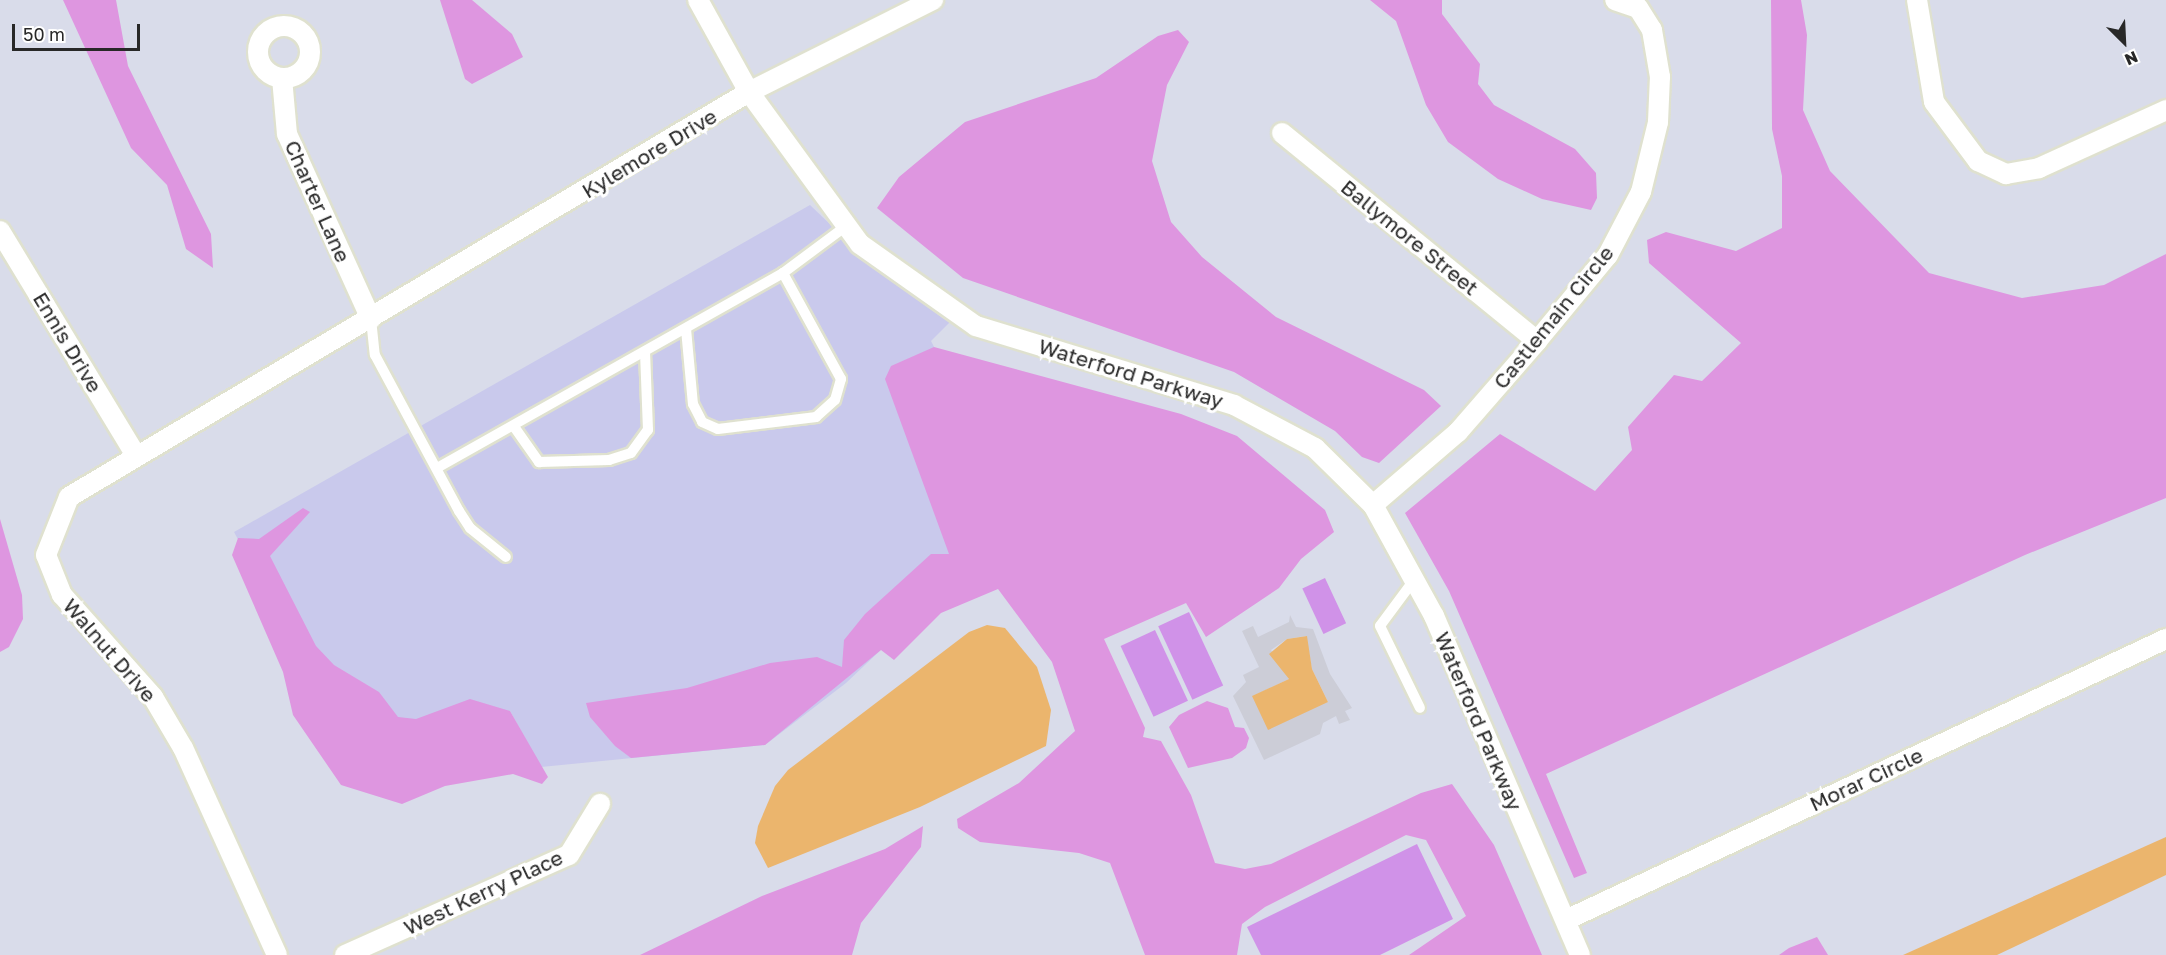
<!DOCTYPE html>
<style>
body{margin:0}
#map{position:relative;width:2166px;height:955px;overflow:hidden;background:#d9dcea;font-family:"Golos Text",sans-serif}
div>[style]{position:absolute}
.education>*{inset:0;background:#c9c9ec}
.green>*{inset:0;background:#de96e0}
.pitch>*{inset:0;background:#d092e8;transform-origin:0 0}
.plaza>*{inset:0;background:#cccdd7}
.water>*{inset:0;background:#ebb56d}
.roads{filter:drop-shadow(2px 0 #dfe1cf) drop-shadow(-2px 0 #dfe1cf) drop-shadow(0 2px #dfe1cf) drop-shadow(0 -2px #dfe1cf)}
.lane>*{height:10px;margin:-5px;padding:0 5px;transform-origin:5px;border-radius:5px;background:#fff}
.street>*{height:20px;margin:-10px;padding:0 10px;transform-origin:10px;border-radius:10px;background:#fff}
.street>.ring{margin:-10px;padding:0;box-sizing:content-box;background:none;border:20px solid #fff;border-radius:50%}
span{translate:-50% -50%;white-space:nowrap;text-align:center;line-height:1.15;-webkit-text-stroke:6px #fff;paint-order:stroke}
.street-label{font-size:21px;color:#282828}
.north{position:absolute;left:2094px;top:12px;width:60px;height:60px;-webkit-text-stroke:4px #fff;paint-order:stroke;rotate:156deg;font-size:16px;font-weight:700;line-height:24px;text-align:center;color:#282828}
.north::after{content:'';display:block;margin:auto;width:21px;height:27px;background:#282828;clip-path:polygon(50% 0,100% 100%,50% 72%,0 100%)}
.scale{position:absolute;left:12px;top:24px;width:128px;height:27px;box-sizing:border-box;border:3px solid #282828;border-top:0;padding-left:8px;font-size:18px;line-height:21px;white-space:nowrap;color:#282828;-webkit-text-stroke:4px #fff;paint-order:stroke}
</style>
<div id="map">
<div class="education">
<i style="clip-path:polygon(810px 205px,885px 277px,952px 320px,931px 341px,1022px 516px,846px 683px,765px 745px,541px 767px,510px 711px,381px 733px,313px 677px,234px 532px)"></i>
</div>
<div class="green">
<i style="clip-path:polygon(63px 0,116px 0,128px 66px,211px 234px,213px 268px,186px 249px,167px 185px,131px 148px)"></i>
<i style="clip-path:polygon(440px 0,472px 0,512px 34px,523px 57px,472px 84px,465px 79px)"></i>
<i style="clip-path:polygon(1370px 0,1442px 0,1442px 14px,1480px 64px,1478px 84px,1494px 105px,1575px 149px,1596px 173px,1597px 198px,1591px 210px,1542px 199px,1498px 179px,1448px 142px,1426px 105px,1396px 21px)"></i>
<i style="clip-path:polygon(1771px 0,1801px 0,1807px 35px,1803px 110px,1830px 171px,1929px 273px,2022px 298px,2104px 285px,2166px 254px,2166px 498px,2025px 555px,1546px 774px,1587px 873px,1574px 878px,1449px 591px,1405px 513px,1500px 434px,1595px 491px,1632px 450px,1628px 427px,1674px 375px,1702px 381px,1741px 343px,1649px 263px,1647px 240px,1666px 232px,1736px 251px,1782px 228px,1782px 176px,1772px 129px)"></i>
<i style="clip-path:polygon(1178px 30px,1189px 42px,1167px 85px,1152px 161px,1171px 222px,1202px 257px,1276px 317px,1424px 390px,1441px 406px,1379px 463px,1362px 457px,1335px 431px,1234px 372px,963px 278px,877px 208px,899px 177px,965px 122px,1096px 78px,1158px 36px)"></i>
<i style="clip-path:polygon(934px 347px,1181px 414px,1237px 436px,1325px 510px,1334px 532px,1301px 559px,1279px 588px,1206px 637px,1186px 603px,1104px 639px,1145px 728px,1143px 737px,1161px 741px,1191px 795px,1215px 863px,1245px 869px,1271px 864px,1421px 793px,1452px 784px,1494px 845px,1542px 955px,1409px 955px,1466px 916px,1426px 840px,1406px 835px,1265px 907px,1242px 924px,1237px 955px,1145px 955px,1110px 863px,1079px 853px,980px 842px,958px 828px,957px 819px,1019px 783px,1075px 731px,1052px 662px,998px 589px,941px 613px,894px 660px,881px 650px,765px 745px,631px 758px,615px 746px,590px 717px,586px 703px,687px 688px,770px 663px,817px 657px,842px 667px,844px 640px,865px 614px,931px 554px,949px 554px,885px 379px,891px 366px)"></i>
<i style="clip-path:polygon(303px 508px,310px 512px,270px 556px,316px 646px,334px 665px,379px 692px,398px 717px,416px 719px,470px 699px,510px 711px,548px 777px,542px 784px,513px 774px,445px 786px,402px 804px,341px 785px,293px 715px,283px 672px,232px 555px,238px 538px,259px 539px)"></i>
<i style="clip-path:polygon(0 519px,22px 595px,23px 619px,9px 647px,0 652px)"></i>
<i style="clip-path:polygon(1207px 701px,1228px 708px,1235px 727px,1244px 728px,1249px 738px,1246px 748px,1232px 758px,1188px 768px,1169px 727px,1179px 715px)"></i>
<i style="clip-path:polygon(923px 826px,921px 847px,861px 923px,852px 955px,640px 955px,762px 896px,885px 849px)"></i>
<i style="clip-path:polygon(1817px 937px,1828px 955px,1779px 955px,1789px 948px)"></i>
</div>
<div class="pitch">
<i style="left:1325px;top:578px;width:50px;height:25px;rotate:65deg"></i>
<i style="left:1189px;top:612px;width:81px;height:34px;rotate:65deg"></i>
<i style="left:1155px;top:630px;width:78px;height:38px;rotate:65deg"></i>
<i style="clip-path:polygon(1417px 844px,1453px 919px,1380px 955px,1261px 955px,1247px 927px)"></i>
</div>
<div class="plaza">
<i style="clip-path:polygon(evenodd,1290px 615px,1296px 627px,1313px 629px,1330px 674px,1352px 708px,1345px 711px,1350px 720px,1339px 724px,1336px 716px,1323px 723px,1320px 734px,1264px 760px,1233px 696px,1246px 682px,1243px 675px,1259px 667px,1242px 631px,1253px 626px,1258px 637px,1289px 622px,1290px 615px,1306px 636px,1312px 669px,1328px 702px,1253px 696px,1289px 679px,1271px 650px,1287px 639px,1306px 636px)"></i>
</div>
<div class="water">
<i style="clip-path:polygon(987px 625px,1005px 628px,1037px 667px,1051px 710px,1046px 746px,920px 807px,768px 868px,755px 843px,758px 826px,775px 786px,788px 770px,969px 632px)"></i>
<i style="clip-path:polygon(1307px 636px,1312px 669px,1328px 702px,1268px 730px,1252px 696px,1289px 679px,1269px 654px,1287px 639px)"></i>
<i style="clip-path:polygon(2166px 837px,2166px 875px,1997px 955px,1903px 955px)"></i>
</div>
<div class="roads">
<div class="lane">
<i style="left:371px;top:319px;width:36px;rotate:84deg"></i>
<i style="left:375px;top:355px;width:177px;rotate:61.7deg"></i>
<i style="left:459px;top:511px;width:20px;rotate:57deg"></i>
<i style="left:470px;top:528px;width:46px;rotate:38.9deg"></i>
<i style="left:686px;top:329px;width:75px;rotate:84.7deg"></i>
<i style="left:693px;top:404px;width:20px;rotate:63deg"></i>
<i style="left:702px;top:422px;width:17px;rotate:24deg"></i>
<i style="left:718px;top:429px;width:99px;rotate:-7deg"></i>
<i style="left:816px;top:417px;width:25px;rotate:-42deg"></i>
<i style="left:835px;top:400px;width:22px;rotate:-74deg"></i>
<i style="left:841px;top:379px;width:121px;rotate:-118.7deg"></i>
<i style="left:515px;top:428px;width:42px;rotate:54.8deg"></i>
<i style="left:539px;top:462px;width:70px;rotate:-1.6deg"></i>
<i style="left:609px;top:460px;width:23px;rotate:-18deg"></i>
<i style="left:631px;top:453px;width:29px;rotate:-54deg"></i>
<i style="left:648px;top:430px;width:77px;rotate:-92.2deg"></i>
<i style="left:437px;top:468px;width:397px;rotate:-29.4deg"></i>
<i style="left:783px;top:273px;width:77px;rotate:-36.6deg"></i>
<i style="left:1414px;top:580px;width:57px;rotate:126.5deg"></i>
<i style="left:1380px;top:626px;width:91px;rotate:64deg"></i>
</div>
<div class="street">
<i style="left:698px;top:0;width:105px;rotate:61deg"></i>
<i style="left:749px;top:92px;width:188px;rotate:53.9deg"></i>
<i style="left:860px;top:244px;width:142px;rotate:35.3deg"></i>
<i style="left:976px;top:326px;width:270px;rotate:17deg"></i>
<i style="left:1234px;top:405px;width:92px;rotate:28deg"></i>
<i style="left:1315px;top:448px;width:81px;rotate:44.5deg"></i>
<i style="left:1373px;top:505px;width:127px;rotate:61.2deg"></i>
<i style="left:1434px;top:616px;width:369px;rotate:66.7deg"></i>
<i style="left:1917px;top:0;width:103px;rotate:80.5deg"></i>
<i style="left:1934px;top:102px;width:74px;rotate:53.3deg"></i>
<i style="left:1978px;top:161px;width:31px;rotate:25deg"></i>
<i style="left:2006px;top:174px;width:34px;rotate:-10deg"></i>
<i style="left:2039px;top:168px;width:140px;rotate:-24.5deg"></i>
<i class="ring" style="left:258px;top:26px;width:32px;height:32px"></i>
<i style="left:282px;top:78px;width:56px;rotate:84.9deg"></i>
<i style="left:287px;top:134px;width:203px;rotate:65.6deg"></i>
<i style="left:1282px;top:133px;width:329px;rotate:39.2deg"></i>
<i style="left:0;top:231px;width:261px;rotate:58.8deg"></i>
<i style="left:1373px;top:505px;width:112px;rotate:-40.7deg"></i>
<i style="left:1458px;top:432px;width:121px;rotate:-49deg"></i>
<i style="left:1537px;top:341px;width:112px;rotate:-50.5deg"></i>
<i style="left:1608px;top:255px;width:71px;rotate:-62.4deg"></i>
<i style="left:1641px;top:192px;width:72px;rotate:-76.3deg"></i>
<i style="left:1658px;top:122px;width:45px;rotate:-87.5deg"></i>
<i style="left:1660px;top:77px;width:48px;rotate:-99.7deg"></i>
<i style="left:1652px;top:30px;width:26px;rotate:-122deg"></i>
<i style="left:1638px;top:8px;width:24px;rotate:-161deg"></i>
<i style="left:1566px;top:920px;width:663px;rotate:-25.1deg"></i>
<i style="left:277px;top:955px;width:227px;rotate:-114.4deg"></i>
<i style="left:183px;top:748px;width:59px;rotate:-120.5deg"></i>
<i style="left:153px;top:697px;width:137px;rotate:-131.7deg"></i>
<i style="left:62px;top:595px;width:43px;rotate:-111.8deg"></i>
<i style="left:46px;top:555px;width:62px;rotate:-68.4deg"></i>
<i style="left:69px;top:497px;width:791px;rotate:-30.78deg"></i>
<i style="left:749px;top:92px;width:206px;rotate:-26.6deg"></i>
<i style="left:345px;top:955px;width:245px;rotate:-24.1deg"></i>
<i style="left:569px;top:855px;width:60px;rotate:-58.7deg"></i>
</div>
</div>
<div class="street-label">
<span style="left:649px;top:153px;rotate:-31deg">Kylemore Drive</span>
<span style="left:318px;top:201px;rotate:66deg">Charter Lane</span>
<span style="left:1410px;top:237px;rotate:39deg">Ballymore Street</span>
<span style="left:1553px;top:317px;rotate:-51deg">Castlemain Circle</span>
<span style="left:68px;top:342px;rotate:59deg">Ennis Drive</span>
<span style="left:1131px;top:373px;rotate:17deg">Waterford Parkway</span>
<span style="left:110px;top:650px;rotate:49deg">Walnut Drive</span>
<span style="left:1479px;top:721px;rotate:67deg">Waterford Parkway</span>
<span style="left:1866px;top:779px;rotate:-25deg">Morar Circle</span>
<span style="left:483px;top:892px;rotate:-25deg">West Kerry Place</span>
</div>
<div class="north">N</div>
<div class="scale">50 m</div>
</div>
